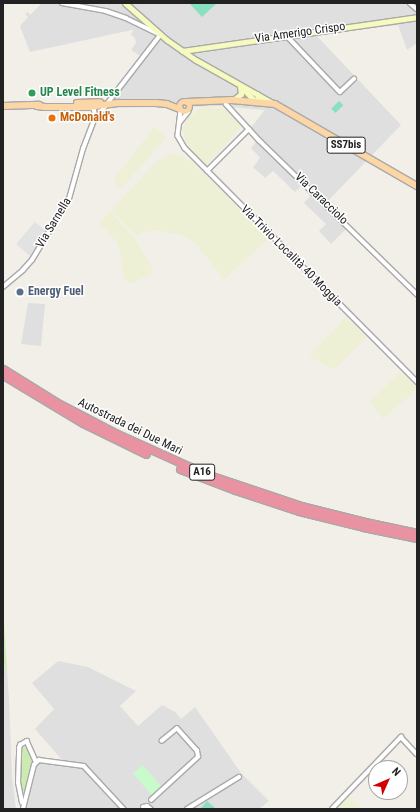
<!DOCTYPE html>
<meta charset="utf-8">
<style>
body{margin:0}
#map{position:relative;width:420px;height:812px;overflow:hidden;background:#f2efe9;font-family:"Roboto Condensed",sans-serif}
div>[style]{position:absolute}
.residential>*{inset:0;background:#e0dfdf}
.farmland>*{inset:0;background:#eef0d5}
.grass>*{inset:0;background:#cdebb0}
.park>*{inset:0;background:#c8facc;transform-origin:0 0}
.pitch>*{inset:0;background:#88e0be;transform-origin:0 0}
.parking>*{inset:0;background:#e2e2e2}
.roads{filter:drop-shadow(1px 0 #a9a9a9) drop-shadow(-1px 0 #a9a9a9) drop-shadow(0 1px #a9a9a9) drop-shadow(0 -1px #a9a9a9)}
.street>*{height:3.5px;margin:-1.75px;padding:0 1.75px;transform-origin:1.75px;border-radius:1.75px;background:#fff}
.secondary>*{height:5px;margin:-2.5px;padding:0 2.5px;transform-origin:2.5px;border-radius:2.5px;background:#f7fabf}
.primary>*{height:5.5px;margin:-2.75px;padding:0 2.75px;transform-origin:2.75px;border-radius:2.75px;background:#fcd6a4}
.primary>.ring{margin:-2.75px;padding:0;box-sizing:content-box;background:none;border:5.5px solid #fcd6a4;border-radius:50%}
.highway>*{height:7px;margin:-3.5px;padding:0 3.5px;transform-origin:3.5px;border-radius:3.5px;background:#e892a2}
.dots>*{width:11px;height:11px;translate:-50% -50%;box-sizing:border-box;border:2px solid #fff;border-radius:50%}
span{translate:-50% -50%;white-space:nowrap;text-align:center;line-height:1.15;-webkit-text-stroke:3px #fff;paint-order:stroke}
.shield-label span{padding:1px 3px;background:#fff;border:1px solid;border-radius:3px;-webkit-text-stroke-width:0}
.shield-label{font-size:11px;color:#222;font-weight:700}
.street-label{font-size:12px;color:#222}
.leisure-label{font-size:12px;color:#27864d;font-weight:700}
.left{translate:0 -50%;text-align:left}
.food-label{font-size:12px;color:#c56008;font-weight:700}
.service-label{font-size:12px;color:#4e5e75;font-weight:700}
.frame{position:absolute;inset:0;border:4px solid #222;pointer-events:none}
.north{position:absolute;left:368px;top:760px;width:40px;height:40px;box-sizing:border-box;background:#fff;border:1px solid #a7a7a7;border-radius:50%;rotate:45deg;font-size:11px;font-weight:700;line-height:16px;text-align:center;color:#222}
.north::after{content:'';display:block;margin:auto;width:14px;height:18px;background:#d40000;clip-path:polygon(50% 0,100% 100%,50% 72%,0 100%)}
</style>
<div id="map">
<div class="residential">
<i style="clip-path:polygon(42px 3px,417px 3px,417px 43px,407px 50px,398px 25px,316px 35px,401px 125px,327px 202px,350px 225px,331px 244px,319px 231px,326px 224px,304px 203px,312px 194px,303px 184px,295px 192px,273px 171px,265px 178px,253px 167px,260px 158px,251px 148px,258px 140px,249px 130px,265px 110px,220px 106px,105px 108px,125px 85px,142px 57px,131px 50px,136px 43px,135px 38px,131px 35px,133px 31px,132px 30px,30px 52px,20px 26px,28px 17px,25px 14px,28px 12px,30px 15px)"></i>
<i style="clip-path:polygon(28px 303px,45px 304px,41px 346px,21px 344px)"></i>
<i style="clip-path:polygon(3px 552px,4px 587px,4px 620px,3px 619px)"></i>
<i style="clip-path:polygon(3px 661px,7px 671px,9px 700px,12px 777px,16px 809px,3px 809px)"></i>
<i style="clip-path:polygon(58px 661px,88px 667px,136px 691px,120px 706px,138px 726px,162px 705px,175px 712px,181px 719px,195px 707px,241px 773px,269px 801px,259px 809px,25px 809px,37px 765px,43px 763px,63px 765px,63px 761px,35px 729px,54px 709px,32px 683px)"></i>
</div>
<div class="farmland">
<i style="clip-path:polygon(205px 107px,226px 108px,240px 123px,241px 127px,207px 164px,204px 163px,188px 146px,184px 137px,183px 128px,189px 116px,192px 116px,198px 109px)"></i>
<i style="clip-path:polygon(154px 127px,165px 136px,165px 139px,121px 189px,117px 186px,114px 179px)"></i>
<i style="clip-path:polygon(169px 154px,181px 155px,192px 162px,269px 238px,224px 280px,197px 245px,187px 238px,178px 234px,159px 231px,144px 232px,136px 236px,111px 210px,157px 161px)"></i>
<i style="clip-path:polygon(110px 211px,136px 240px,153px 268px,151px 274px,131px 284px,124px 279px,119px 247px,116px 241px,99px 223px)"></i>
<i style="clip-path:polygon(346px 317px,367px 337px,334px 370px,309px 356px)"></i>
<i style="clip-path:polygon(400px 372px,416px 387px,415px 391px,383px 419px,372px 404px,371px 400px)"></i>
<i style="clip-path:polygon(348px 795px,360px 807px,358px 809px,334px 809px)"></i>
</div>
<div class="grass">
<i style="clip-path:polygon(3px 622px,4px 623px,7px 671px,3px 661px)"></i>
<i style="clip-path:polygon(24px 747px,28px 748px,32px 756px,32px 764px,24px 793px,21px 789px,21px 750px)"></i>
</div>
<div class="park">
<i style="left:143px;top:765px;width:30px;height:13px;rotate:50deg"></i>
</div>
<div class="pitch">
<i style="clip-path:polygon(189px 3px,217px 3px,202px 17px)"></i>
<i style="left:339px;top:101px;width:6px;height:11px;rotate:45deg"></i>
<i style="clip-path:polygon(207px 801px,215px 808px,215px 809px,200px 809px)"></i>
</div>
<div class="parking">
<i style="clip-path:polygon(35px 222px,46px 231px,30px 256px,16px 244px)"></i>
</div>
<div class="roads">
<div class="street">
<i style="left:62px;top:3px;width:45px;rotate:10.3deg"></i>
<i style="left:106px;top:11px;width:21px;rotate:19deg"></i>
<i style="left:126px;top:18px;width:39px;rotate:26deg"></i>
<i style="left:161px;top:35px;width:85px;rotate:127.8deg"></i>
<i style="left:410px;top:3px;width:9px;rotate:41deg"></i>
<i style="left:287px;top:36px;width:77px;rotate:46.6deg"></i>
<i style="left:340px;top:92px;width:19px;rotate:-43deg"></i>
<i style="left:226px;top:104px;width:49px;rotate:47.5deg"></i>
<i style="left:259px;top:140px;width:221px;rotate:44.3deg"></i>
<i style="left:181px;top:111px;width:25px;rotate:97deg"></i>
<i style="left:178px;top:136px;width:14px;rotate:60deg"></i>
<i style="left:185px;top:148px;width:330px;rotate:45.2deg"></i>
<i style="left:96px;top:119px;width:17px;rotate:-54deg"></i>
<i style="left:180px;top:122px;width:13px;rotate:-51deg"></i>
<i style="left:207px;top:171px;width:59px;rotate:-45deg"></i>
<i style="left:3px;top:287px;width:26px;rotate:-40deg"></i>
<i style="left:23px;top:270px;width:13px;rotate:-48deg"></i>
<i style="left:32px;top:260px;width:71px;rotate:-58.8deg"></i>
<i style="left:69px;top:199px;width:52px;rotate:-74.4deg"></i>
<i style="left:83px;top:149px;width:33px;rotate:-69deg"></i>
<i style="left:95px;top:118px;width:8px;rotate:-97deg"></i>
<i style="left:94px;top:110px;width:4px;rotate:-135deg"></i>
<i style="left:151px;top:800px;width:64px;rotate:-42.5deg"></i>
<i style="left:198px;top:757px;width:6px;rotate:-99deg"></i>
<i style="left:197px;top:751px;width:30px;rotate:-132deg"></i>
<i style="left:177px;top:729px;width:19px;rotate:141deg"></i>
<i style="left:22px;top:803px;width:20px;rotate:-101deg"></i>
<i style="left:18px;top:783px;width:35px;rotate:-88deg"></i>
<i style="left:19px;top:748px;width:3px;rotate:-72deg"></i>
<i style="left:20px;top:745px;width:8px;rotate:-30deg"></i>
<i style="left:27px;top:741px;width:22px;rotate:66deg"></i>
<i style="left:143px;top:807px;width:4px;rotate:-14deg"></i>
<i style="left:147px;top:806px;width:5px;rotate:37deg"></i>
<i style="left:23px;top:809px;width:45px;rotate:-76deg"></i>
<i style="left:34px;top:765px;width:7px;rotate:-45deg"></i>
<i style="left:39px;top:760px;width:45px;rotate:7.6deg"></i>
<i style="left:84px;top:766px;width:59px;rotate:47.1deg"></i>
<i style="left:187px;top:809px;width:61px;rotate:-31.6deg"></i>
<i style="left:332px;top:809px;width:100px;rotate:-46.2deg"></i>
<i style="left:401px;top:737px;width:23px;rotate:47deg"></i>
</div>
<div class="secondary">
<i style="left:125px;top:3px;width:56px;rotate:41.4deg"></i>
<i style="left:167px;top:40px;width:35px;rotate:35deg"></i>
<i style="left:196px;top:60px;width:90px;rotate:29.4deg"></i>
<i style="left:182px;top:51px;width:237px;rotate:-8.2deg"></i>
<i style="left:242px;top:88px;width:20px;rotate:45deg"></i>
<i style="left:256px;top:102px;width:4px;rotate:-63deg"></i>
<i style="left:258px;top:98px;width:4px;rotate:-104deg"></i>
<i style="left:233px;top:100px;width:10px;rotate:-37deg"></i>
<i style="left:241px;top:94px;width:7px;rotate:-98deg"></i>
</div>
<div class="primary">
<i class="ring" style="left:179.5px;top:101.5px;width:5.5px;height:5.5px"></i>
<i style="left:187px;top:102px;width:45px;rotate:-2.5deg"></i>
<i style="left:232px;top:100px;width:43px;rotate:5.3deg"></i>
<i style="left:275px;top:104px;width:164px;rotate:30deg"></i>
<i style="left:77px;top:103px;width:23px;rotate:-2deg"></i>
<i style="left:3px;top:106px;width:36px;rotate:-2deg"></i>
<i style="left:37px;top:106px;width:8px;rotate:7deg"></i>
<i style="left:45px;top:107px;width:44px"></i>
<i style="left:89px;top:107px;width:30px;rotate:-8deg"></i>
<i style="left:119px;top:103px;width:37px"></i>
<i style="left:156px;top:103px;width:11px;rotate:5deg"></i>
<i style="left:167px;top:104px;width:14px;rotate:21deg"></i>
</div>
<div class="highway">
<i style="left:3px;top:369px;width:62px;rotate:31.9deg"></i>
<i style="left:56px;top:402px;width:67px;rotate:27.7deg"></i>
<i style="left:115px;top:433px;width:100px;rotate:24.3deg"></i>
<i style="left:206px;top:474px;width:100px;rotate:18.6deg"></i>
<i style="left:301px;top:506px;width:66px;rotate:14deg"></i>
<i style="left:365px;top:522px;width:53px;rotate:11.9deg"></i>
<i style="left:3px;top:375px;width:93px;rotate:31deg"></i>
<i style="left:83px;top:423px;width:70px;rotate:26.2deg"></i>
<i style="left:180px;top:469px;width:59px;rotate:20.9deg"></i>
<i style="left:235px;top:490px;width:67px;rotate:18.2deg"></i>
<i style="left:299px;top:511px;width:66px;rotate:14deg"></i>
<i style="left:363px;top:527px;width:55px;rotate:11.5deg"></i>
</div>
</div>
<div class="dots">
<i style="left:32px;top:93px;background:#2e9e5b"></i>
<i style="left:52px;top:118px;background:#e8710a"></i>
<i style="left:20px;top:292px;background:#5c6f8a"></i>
</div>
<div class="shield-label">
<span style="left:346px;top:145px">SS7bis</span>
<span style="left:202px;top:472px">A16</span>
</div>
<div class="street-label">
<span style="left:300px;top:33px;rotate:-8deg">Via Amerigo Crispo</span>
<span style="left:321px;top:199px;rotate:44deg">Via Caracciolo</span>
<span style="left:54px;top:223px;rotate:-59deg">Via Sarnella</span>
<span style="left:291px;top:256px;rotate:45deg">Via Trivio Località 40 Moggia</span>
<span style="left:130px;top:427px;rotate:26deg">Autostrada dei Due Mari</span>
</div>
<div class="leisure-label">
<span class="left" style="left:40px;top:93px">UP Level Fitness</span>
</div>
<div class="food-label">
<span class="left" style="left:60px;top:118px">McDonald's</span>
</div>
<div class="service-label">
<span class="left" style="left:28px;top:292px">Energy Fuel</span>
</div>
<div class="frame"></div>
<div class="north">N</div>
</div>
